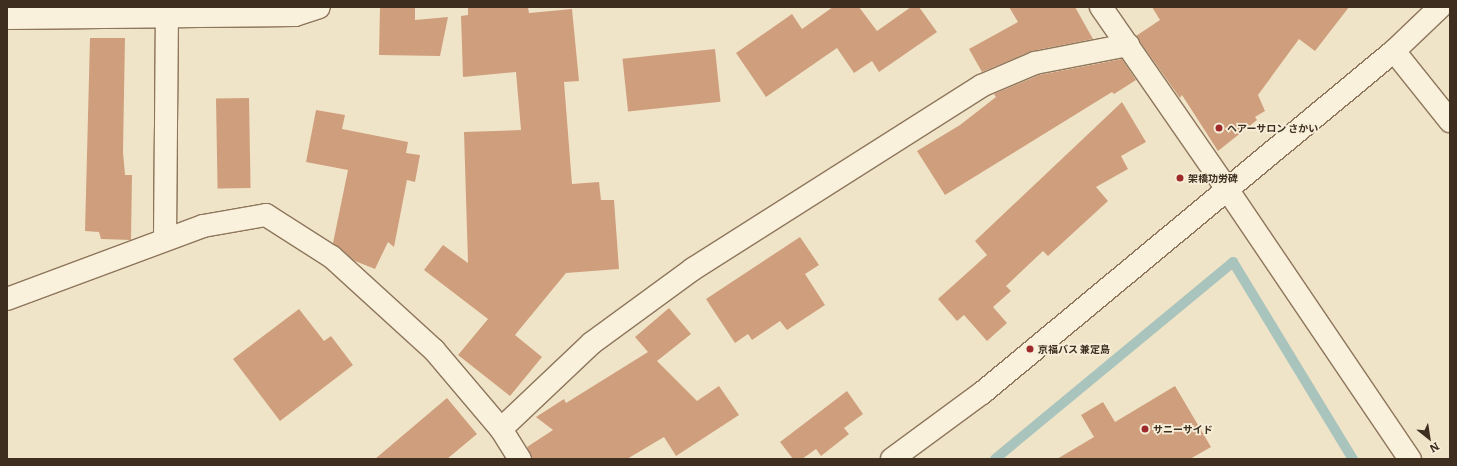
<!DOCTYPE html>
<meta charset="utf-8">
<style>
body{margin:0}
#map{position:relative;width:1457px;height:466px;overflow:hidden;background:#f0e4c8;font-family:Literata,"Noto Sans JP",serif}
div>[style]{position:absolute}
.stream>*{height:10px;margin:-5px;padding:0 5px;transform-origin:5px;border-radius:5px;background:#a9c4bc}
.building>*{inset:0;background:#cf9f7d;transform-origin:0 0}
.roads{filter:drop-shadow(1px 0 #8d765c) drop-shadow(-1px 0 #8d765c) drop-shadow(0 1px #8d765c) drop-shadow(0 -1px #8d765c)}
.minor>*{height:22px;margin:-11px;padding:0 11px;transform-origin:11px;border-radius:11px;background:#faf1dc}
.tertiary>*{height:22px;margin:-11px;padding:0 11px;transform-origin:11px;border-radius:11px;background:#faf1dc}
.dots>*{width:11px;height:11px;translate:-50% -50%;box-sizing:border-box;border:2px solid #f7eed8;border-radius:50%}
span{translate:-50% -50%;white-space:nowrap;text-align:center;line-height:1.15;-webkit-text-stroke:3.5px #f7eed8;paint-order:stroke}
.poi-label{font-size:10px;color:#3d2e20;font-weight:700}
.left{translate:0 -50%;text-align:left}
.frame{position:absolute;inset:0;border:8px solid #3d2e20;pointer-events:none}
.north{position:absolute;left:1409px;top:418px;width:40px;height:40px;-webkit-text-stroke:3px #f7eed8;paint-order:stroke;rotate:150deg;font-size:11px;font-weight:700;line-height:16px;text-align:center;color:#3d2e20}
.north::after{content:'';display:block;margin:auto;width:14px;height:18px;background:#3d2e20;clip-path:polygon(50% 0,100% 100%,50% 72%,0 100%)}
</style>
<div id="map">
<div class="stream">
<i style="left:995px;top:459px;width:309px;rotate:-39.6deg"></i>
<i style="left:1233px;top:262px;width:231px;rotate:58.7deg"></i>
</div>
<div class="building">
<i style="clip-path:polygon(380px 7px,415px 7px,415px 20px,448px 17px,440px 56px,379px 55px)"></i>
<i style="clip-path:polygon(468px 7px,528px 7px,529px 13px,572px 9px,579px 81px,564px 82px,572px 184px,599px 182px,601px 200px,614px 200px,619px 269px,566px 273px,515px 335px,542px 357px,510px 396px,458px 355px,488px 319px,424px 270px,443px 245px,468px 263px,464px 132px,521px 130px,516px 72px,463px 77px,461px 16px,468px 15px)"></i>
<i style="clip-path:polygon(833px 7px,859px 7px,877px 31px,911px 7px,919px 7px,937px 32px,879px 72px,872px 61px,854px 73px,837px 48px,766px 97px,736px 53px,792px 14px,802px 29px)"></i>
<i style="clip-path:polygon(1009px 7px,1075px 7px,1093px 39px,1032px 51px,982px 72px,969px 49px,1018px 22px)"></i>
<i style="clip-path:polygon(1152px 7px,1349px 7px,1315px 51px,1299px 39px,1258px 95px,1265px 111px,1255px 117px,1257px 120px,1218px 151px,1182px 95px,1180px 98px,1136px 36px,1160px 20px)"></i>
<i style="clip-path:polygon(90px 38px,125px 38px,123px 152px,125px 175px,132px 175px,131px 240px,101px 239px,99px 232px,85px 231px)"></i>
<i style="left:715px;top:49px;width:53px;height:93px;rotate:84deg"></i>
<i style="clip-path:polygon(1122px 59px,1136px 80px,1114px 94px,1112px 92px,945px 195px,917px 151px,960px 125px,996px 97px,994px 94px,1039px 75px)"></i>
<i style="left:249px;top:98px;width:90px;height:33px;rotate:89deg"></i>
<i style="clip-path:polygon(1122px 102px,1146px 142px,1121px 156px,1128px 169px,1096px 187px,1108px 201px,1048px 256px,1043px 251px,1006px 286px,1011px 291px,993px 307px,1007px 323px,987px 341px,964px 315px,957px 321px,938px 299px,987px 255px,975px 241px)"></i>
<i style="clip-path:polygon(316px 110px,345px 115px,342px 129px,408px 142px,406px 153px,420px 155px,415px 182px,407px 180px,394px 247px,388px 242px,375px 269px,355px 261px,333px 243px,348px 170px,306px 162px)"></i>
<i style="clip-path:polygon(800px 237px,819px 265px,805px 274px,825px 305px,787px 330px,780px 321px,752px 340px,748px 334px,735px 343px,706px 299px)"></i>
<i style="clip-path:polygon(669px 308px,691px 334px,657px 361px,697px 401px,719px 386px,739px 415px,676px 456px,664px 437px,627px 459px,532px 459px,527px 447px,553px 430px,536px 417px,564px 399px,566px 403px,648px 352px,635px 337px)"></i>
<i style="clip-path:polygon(299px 309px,324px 341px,331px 336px,353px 365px,280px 421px,233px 359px)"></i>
<i style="clip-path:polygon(1175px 386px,1211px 447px,1190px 459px,1057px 459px,1094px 437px,1081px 415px,1103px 402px,1115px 422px)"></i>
<i style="clip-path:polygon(847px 391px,863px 414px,844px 428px,849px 434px,821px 456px,816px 449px,802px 459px,793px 459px,780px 442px)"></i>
<i style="clip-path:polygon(447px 398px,477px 434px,447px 459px,375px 459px)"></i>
</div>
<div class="roads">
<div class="minor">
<i style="left:1101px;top:7px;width:221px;rotate:55.3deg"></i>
<i style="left:7px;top:18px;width:288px;rotate:-0.6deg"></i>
<i style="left:295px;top:15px;width:25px;rotate:-18deg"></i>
<i style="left:1394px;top:51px;width:90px;rotate:51.3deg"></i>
<i style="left:165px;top:239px;width:222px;rotate:-89.5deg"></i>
<i style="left:7px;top:299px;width:209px;rotate:-20.4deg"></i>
<i style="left:203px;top:226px;width:64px;rotate:-9.9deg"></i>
<i style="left:266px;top:215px;width:78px;rotate:32.5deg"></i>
<i style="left:332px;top:257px;width:138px;rotate:42.4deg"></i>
<i style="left:434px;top:350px;width:104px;rotate:49.7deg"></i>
<i style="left:501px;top:429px;width:36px;rotate:58deg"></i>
<i style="left:501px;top:429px;width:125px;rotate:-43.4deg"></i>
<i style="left:592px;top:343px;width:125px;rotate:-36.2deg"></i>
<i style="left:693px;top:269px;width:341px;rotate:-32.4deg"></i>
<i style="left:981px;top:86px;width:59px;rotate:-23.1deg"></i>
<i style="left:1035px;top:63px;width:95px;rotate:-11deg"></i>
</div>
<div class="tertiary">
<i style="left:1227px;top:189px;width:326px;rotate:55.9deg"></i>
<i style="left:892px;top:459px;width:112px;rotate:-36.3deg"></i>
<i style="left:982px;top:393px;width:535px;rotate:-39.7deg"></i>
<i style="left:1394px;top:51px;width:64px;rotate:-43.7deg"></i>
</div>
</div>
<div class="dots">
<i style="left:1219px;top:128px;background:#9e2a2b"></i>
<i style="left:1180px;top:178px;background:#9e2a2b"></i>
<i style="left:1030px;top:349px;background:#9e2a2b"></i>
<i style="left:1145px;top:429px;background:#9e2a2b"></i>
</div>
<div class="poi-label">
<span class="left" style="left:1227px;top:128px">ヘアーサロン さかい</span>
<span class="left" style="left:1188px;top:178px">架橋功労碑</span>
<span class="left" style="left:1038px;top:349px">京福バス 兼定島</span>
<span class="left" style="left:1153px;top:429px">サニーサイド</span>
</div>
<div class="frame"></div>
<div class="north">N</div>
</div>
